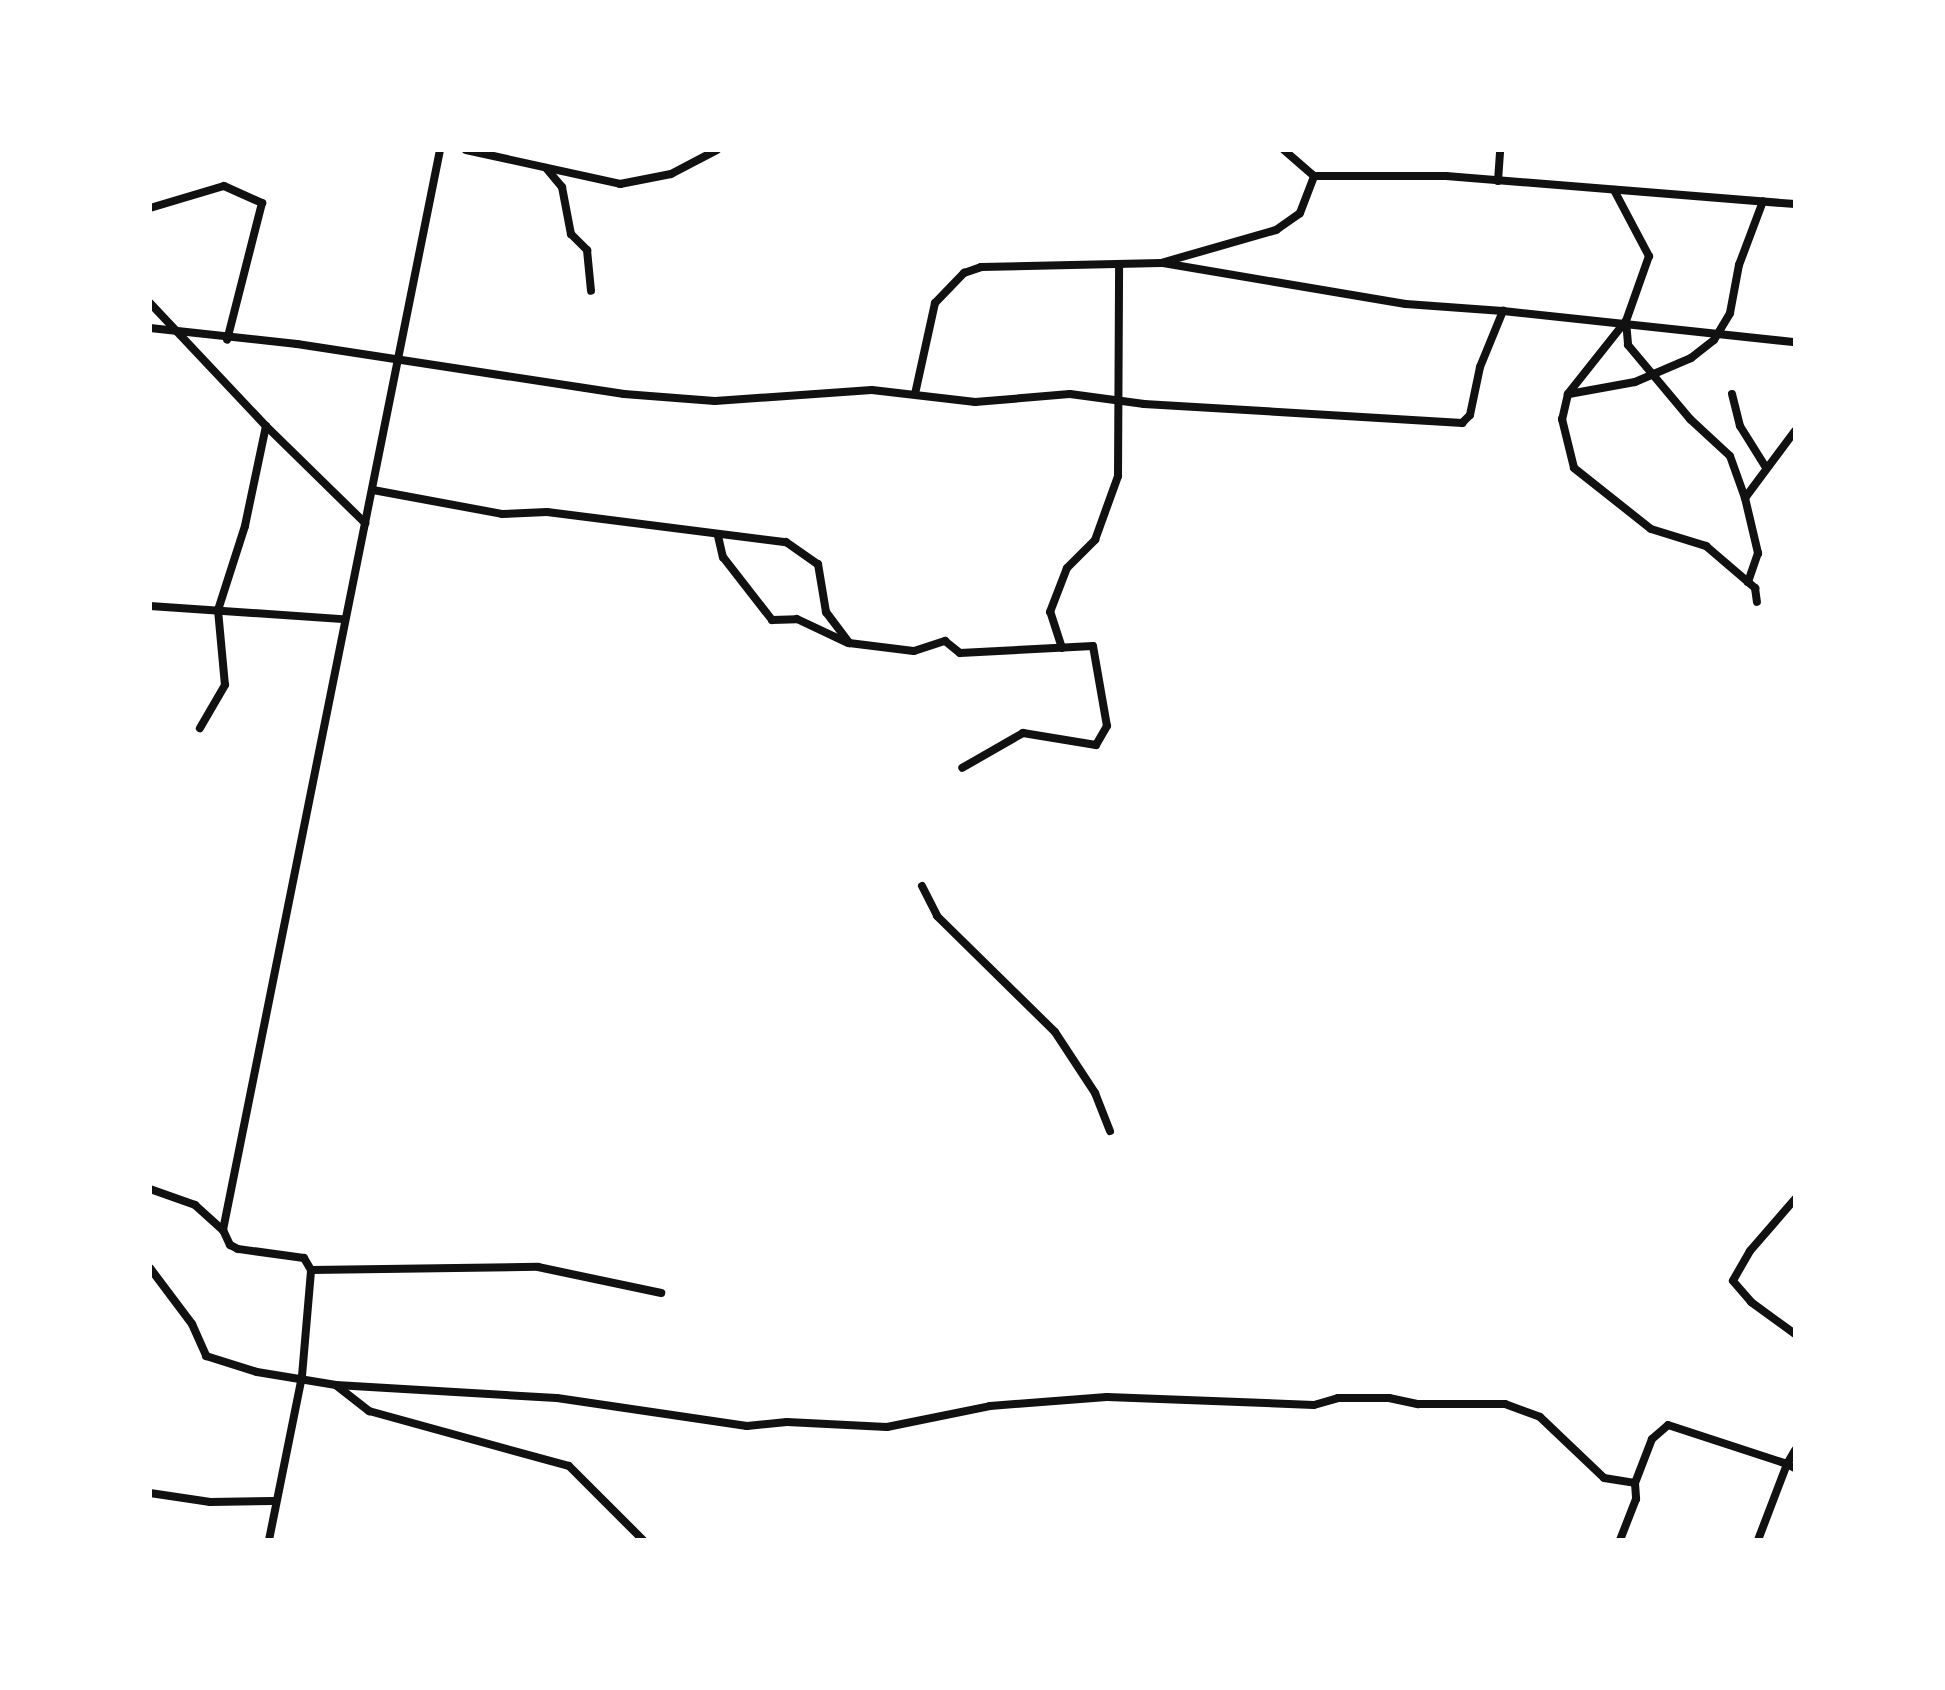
<!DOCTYPE html>
<style>
body{margin:0}
#map{position:relative;width:1945px;height:1690px;overflow:hidden;background:#fff;font-family:"Noto Sans",sans-serif}
div>[style]{position:absolute}
.minor>*{height:8px;margin:-4px;padding:0 4px;transform-origin:4px;border-radius:4px;background:#111}
span{translate:-50% -50%;white-space:nowrap;text-align:center;line-height:1.15;-webkit-text-stroke:8px #fff;paint-order:stroke}
.frame{position:absolute;inset:0;border:152px solid #fff;pointer-events:none}
</style>
<div id="map">
<div class="minor">
<i style="left:466px;top:150px;width:158px;rotate:12.4deg"></i>
<i style="left:620px;top:184px;width:52px;rotate:-11.1deg"></i>
<i style="left:671px;top:174px;width:52px;rotate:-27.6deg"></i>
<i style="left:1284px;top:150px;width:40px;rotate:41deg"></i>
<i style="left:1314px;top:176px;width:132px"></i>
<i style="left:1446px;top:176px;width:350px;rotate:4.6deg"></i>
<i style="left:546px;top:168px;width:25px;rotate:50deg"></i>
<i style="left:562px;top:187px;width:48px;rotate:79.2deg"></i>
<i style="left:571px;top:234px;width:23px;rotate:45deg"></i>
<i style="left:587px;top:250px;width:41px;rotate:84.4deg"></i>
<i style="left:1498px;top:181px;width:31px;rotate:-86deg"></i>
<i style="left:1614px;top:190px;width:75px;rotate:62.1deg"></i>
<i style="left:1649px;top:256px;width:69px;rotate:109.5deg"></i>
<i style="left:1626px;top:321px;width:24px;rotate:85deg"></i>
<i style="left:1628px;top:345px;width:97px;rotate:50deg"></i>
<i style="left:1690px;top:419px;width:54px;rotate:42.8deg"></i>
<i style="left:1730px;top:456px;width:45px;rotate:70.3deg"></i>
<i style="left:1745px;top:498px;width:84px;rotate:-53.3deg"></i>
<i style="left:150px;top:208px;width:77px;rotate:-16.6deg"></i>
<i style="left:224px;top:186px;width:42px;rotate:24.1deg"></i>
<i style="left:262px;top:203px;width:141px;rotate:104.3deg"></i>
<i style="left:1163px;top:263px;width:246px;rotate:9.6deg"></i>
<i style="left:1406px;top:304px;width:97px;rotate:4.1deg"></i>
<i style="left:150px;top:303px;width:169px;rotate:46.7deg"></i>
<i style="left:266px;top:426px;width:102px;rotate:101.9deg"></i>
<i style="left:245px;top:526px;width:88px;rotate:107.8deg"></i>
<i style="left:218px;top:610px;width:75px;rotate:84.7deg"></i>
<i style="left:225px;top:685px;width:50px;rotate:120.2deg"></i>
<i style="left:1625px;top:322px;width:92px;rotate:128.4deg"></i>
<i style="left:1568px;top:394px;width:26px;rotate:103deg"></i>
<i style="left:1562px;top:419px;width:50px;rotate:76.2deg"></i>
<i style="left:1574px;top:468px;width:98px;rotate:38.4deg"></i>
<i style="left:1651px;top:529px;width:58px;rotate:17.2deg"></i>
<i style="left:1706px;top:546px;width:65px;rotate:40.6deg"></i>
<i style="left:1755px;top:588px;width:14px;rotate:82deg"></i>
<i style="left:150px;top:328px;width:148px;rotate:6.2deg"></i>
<i style="left:297px;top:344px;width:331px;rotate:8.7deg"></i>
<i style="left:624px;top:394px;width:91px;rotate:4.4deg"></i>
<i style="left:715px;top:401px;width:157px;rotate:-4deg"></i>
<i style="left:872px;top:390px;width:104px;rotate:6.6deg"></i>
<i style="left:975px;top:402px;width:95px;rotate:-4.8deg"></i>
<i style="left:1070px;top:394px;width:75px;rotate:7.7deg"></i>
<i style="left:1144px;top:404px;width:319px;rotate:3.4deg"></i>
<i style="left:1462px;top:423px;width:11px;rotate:-45deg"></i>
<i style="left:1470px;top:415px;width:49px;rotate:-78.2deg"></i>
<i style="left:1480px;top:367px;width:61px;rotate:-67.7deg"></i>
<i style="left:1503px;top:311px;width:294px;rotate:6.1deg"></i>
<i style="left:915px;top:394px;width:93px;rotate:-77.6deg"></i>
<i style="left:935px;top:303px;width:42px;rotate:-46deg"></i>
<i style="left:964px;top:273px;width:18px;rotate:-19deg"></i>
<i style="left:981px;top:267px;width:180px;rotate:-1.3deg"></i>
<i style="left:1161px;top:263px;width:120px;rotate:-16deg"></i>
<i style="left:1276px;top:230px;width:29px;rotate:-35deg"></i>
<i style="left:1300px;top:213px;width:40px;rotate:-69deg"></i>
<i style="left:1569px;top:394px;width:67px;rotate:-10.3deg"></i>
<i style="left:1635px;top:382px;width:61px;rotate:-23.2deg"></i>
<i style="left:1691px;top:358px;width:29px;rotate:-38deg"></i>
<i style="left:1714px;top:340px;width:31px;rotate:-59deg"></i>
<i style="left:1730px;top:313px;width:49px;rotate:-79.4deg"></i>
<i style="left:1739px;top:265px;width:68px;rotate:-69.4deg"></i>
<i style="left:1732px;top:394px;width:33px;rotate:76deg"></i>
<i style="left:1740px;top:426px;width:47px;rotate:58deg"></i>
<i style="left:266px;top:426px;width:139px;rotate:44.4deg"></i>
<i style="left:373px;top:490px;width:131px;rotate:10.5deg"></i>
<i style="left:502px;top:514px;width:45px;rotate:-2.5deg"></i>
<i style="left:547px;top:512px;width:241px;rotate:7.2deg"></i>
<i style="left:786px;top:542px;width:39px;rotate:35deg"></i>
<i style="left:818px;top:564px;width:49px;rotate:80.5deg"></i>
<i style="left:826px;top:612px;width:39px;rotate:53deg"></i>
<i style="left:849px;top:643px;width:65px;rotate:7deg"></i>
<i style="left:914px;top:651px;width:33px;rotate:-18deg"></i>
<i style="left:945px;top:641px;width:19px;rotate:39deg"></i>
<i style="left:960px;top:653px;width:133px;rotate:-3deg"></i>
<i style="left:1093px;top:646px;width:81px;rotate:80.1deg"></i>
<i style="left:1107px;top:726px;width:22px;rotate:120deg"></i>
<i style="left:1096px;top:745px;width:74px;rotate:-170.7deg"></i>
<i style="left:1023px;top:733px;width:70px;rotate:150.2deg"></i>
<i style="left:1745px;top:498px;width:57px;rotate:76.7deg"></i>
<i style="left:1758px;top:553px;width:31px;rotate:109deg"></i>
<i style="left:718px;top:536px;width:22px;rotate:77deg"></i>
<i style="left:723px;top:557px;width:80px;rotate:52.1deg"></i>
<i style="left:772px;top:620px;width:25px;rotate:-2deg"></i>
<i style="left:797px;top:619px;width:56px;rotate:25.2deg"></i>
<i style="left:150px;top:606px;width:193px;rotate:3.9deg"></i>
<i style="left:1062px;top:648px;width:38px;rotate:-108deg"></i>
<i style="left:1050px;top:612px;width:47px;rotate:-68.9deg"></i>
<i style="left:1067px;top:568px;width:40px;rotate:-45deg"></i>
<i style="left:1095px;top:540px;width:68px;rotate:-70.2deg"></i>
<i style="left:1118px;top:476px;width:211px;rotate:-89.7deg"></i>
<i style="left:922px;top:886px;width:34px;rotate:63deg"></i>
<i style="left:937px;top:916px;width:165px;rotate:44.5deg"></i>
<i style="left:1055px;top:1032px;width:73px;rotate:56.7deg"></i>
<i style="left:1095px;top:1093px;width:41px;rotate:68.5deg"></i>
<i style="left:150px;top:1189px;width:48px;rotate:19.6deg"></i>
<i style="left:195px;top:1205px;width:38px;rotate:42deg"></i>
<i style="left:1795px;top:1199px;width:69px;rotate:130.9deg"></i>
<i style="left:1750px;top:1251px;width:34px;rotate:120deg"></i>
<i style="left:1733px;top:1281px;width:28px;rotate:49deg"></i>
<i style="left:1751px;top:1302px;width:54px;rotate:36deg"></i>
<i style="left:150px;top:1268px;width:70px;rotate:53.1deg"></i>
<i style="left:192px;top:1324px;width:35px;rotate:66deg"></i>
<i style="left:206px;top:1356px;width:53px;rotate:17.4deg"></i>
<i style="left:257px;top:1372px;width:80px;rotate:9.3deg"></i>
<i style="left:336px;top:1385px;width:221px;rotate:3.4deg"></i>
<i style="left:557px;top:1398px;width:192px;rotate:8.4deg"></i>
<i style="left:747px;top:1426px;width:40px;rotate:-5.7deg"></i>
<i style="left:787px;top:1422px;width:100px;rotate:2.9deg"></i>
<i style="left:887px;top:1427px;width:105px;rotate:-11.5deg"></i>
<i style="left:990px;top:1406px;width:117px;rotate:-4.4deg"></i>
<i style="left:1107px;top:1397px;width:207px;rotate:2.2deg"></i>
<i style="left:1314px;top:1405px;width:25px;rotate:-16deg"></i>
<i style="left:1338px;top:1398px;width:51px"></i>
<i style="left:1389px;top:1398px;width:30px;rotate:12deg"></i>
<i style="left:1418px;top:1404px;width:87px"></i>
<i style="left:1505px;top:1404px;width:37px;rotate:20deg"></i>
<i style="left:1540px;top:1417px;width:88px;rotate:43.6deg"></i>
<i style="left:1604px;top:1478px;width:31px;rotate:9deg"></i>
<i style="left:1635px;top:1483px;width:16px;rotate:86deg"></i>
<i style="left:1636px;top:1499px;width:44px;rotate:111.3deg"></i>
<i style="left:311px;top:1270px;width:227px;rotate:-0.8deg"></i>
<i style="left:538px;top:1267px;width:126px;rotate:11.9deg"></i>
<i style="left:337px;top:1386px;width:41px;rotate:38deg"></i>
<i style="left:369px;top:1411px;width:207px;rotate:15.4deg"></i>
<i style="left:569px;top:1466px;width:105px;rotate:45deg"></i>
<i style="left:1635px;top:1483px;width:47px;rotate:-68.9deg"></i>
<i style="left:1652px;top:1439px;width:21px;rotate:-41deg"></i>
<i style="left:1668px;top:1425px;width:125px;rotate:18.1deg"></i>
<i style="left:1787px;top:1464px;width:16px;rotate:-60deg"></i>
<i style="left:150px;top:1493px;width:61px;rotate:8.5deg"></i>
<i style="left:210px;top:1502px;width:63px;rotate:-0.9deg"></i>
<i style="left:269px;top:1540px;width:167px;rotate:-78.6deg"></i>
<i style="left:302px;top:1376px;width:106px;rotate:-85.1deg"></i>
<i style="left:311px;top:1270px;width:14px;rotate:-120deg"></i>
<i style="left:304px;top:1258px;width:67px;rotate:-172.2deg"></i>
<i style="left:238px;top:1249px;width:9px;rotate:-153deg"></i>
<i style="left:230px;top:1245px;width:17px;rotate:-115deg"></i>
<i style="left:223px;top:1230px;width:1102px;rotate:-78.64deg"></i>
<i style="left:1758px;top:1540px;width:81px;rotate:-69.1deg"></i>
<i style="left:1787px;top:1464px;width:9px;rotate:27deg"></i>
</div>
<div class="frame"></div>
</div>
